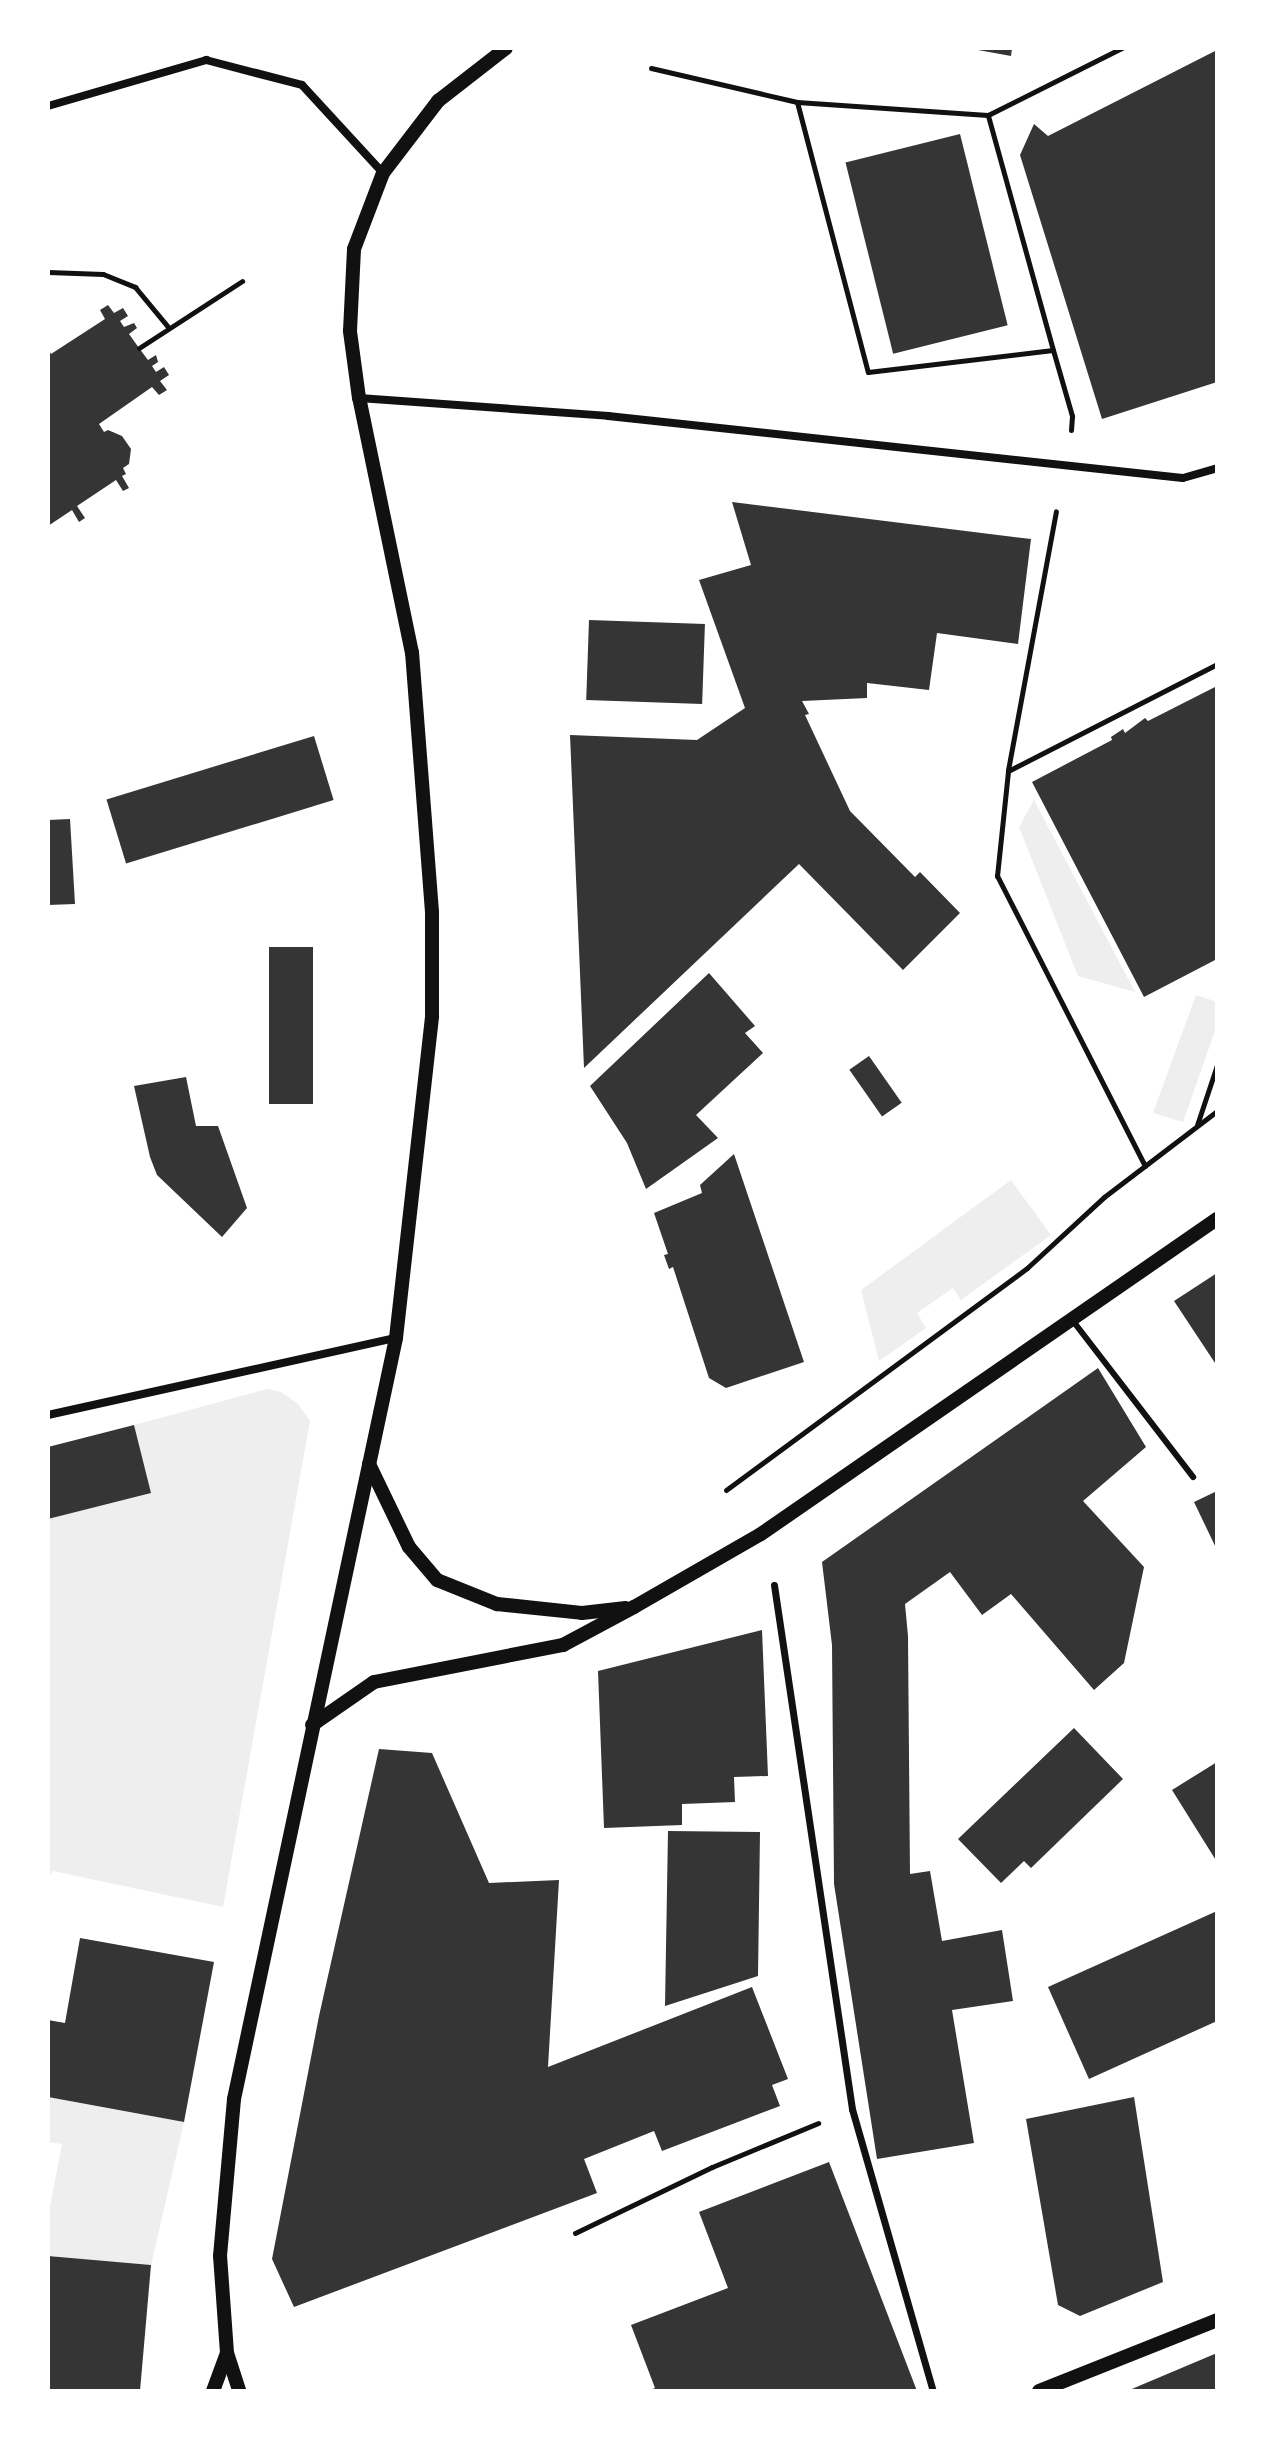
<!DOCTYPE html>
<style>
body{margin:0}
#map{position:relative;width:1265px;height:2439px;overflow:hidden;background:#fff;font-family:Inter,sans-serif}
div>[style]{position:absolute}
.green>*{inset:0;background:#eee}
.building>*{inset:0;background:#353535;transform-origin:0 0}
.path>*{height:5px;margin:-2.5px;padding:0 2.5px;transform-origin:2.5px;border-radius:2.5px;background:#111}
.service>*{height:6px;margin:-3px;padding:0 3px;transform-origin:3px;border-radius:3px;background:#111}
.pedestrian>*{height:7px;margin:-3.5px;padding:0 3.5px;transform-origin:3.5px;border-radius:3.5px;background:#111}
.minor>*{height:8px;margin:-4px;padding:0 4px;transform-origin:4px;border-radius:4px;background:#111}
.tertiary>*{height:14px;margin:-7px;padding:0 7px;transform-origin:7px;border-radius:7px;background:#111}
span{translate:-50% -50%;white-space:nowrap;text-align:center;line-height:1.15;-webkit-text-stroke:6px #fff;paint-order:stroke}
.frame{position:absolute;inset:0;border:50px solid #fff;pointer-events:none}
</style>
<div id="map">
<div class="green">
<i style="clip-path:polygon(1034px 800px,1135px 992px,1078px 976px,1019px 827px)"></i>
<i style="clip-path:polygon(1196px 995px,1217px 1002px,1217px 1025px,1183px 1122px,1153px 1113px)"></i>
<i style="clip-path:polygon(1011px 1180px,1051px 1235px,961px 1300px,953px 1288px,917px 1313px,926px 1328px,879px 1361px,861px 1290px)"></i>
<i style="clip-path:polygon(267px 1389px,281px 1392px,298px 1404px,310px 1421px,223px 1907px,53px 1871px,48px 1877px,48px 1519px,151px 1493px,134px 1425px)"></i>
<i style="clip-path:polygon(48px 2097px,184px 2122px,151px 2265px,48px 2256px,48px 2217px,62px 2144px,48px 2142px)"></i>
</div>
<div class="building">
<i style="clip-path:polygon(967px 48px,1012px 48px,1011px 56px)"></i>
<i style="clip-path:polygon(1217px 50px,1217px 382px,1102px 419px,1020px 155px,1034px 124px,1048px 136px)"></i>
<i style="left:960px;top:134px;width:197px;height:118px;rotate:76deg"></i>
<i style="clip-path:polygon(108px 305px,114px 313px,123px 308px,128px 316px,120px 321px,124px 327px,134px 323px,137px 328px,129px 334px,139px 348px,148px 360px,156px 355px,158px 362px,152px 366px,156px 372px,164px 367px,169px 375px,160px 381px,167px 390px,159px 395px,152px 387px,99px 424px,104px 432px,108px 430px,122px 436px,131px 449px,129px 464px,123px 468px,126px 474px,122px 476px,129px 488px,123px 491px,116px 480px,77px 506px,85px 518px,79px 522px,72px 510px,48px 526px,48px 349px,51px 354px,105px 319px,100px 310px)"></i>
<i style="clip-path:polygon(732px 502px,1031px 539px,1018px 644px,937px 633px,929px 690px,867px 683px,867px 698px,802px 701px,809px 714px,805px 715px,850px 811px,915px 877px,920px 872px,960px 913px,903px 970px,799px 864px,584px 1068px,570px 735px,697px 740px,745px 708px,699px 580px,751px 565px)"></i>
<i style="left:589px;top:620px;width:116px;height:80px;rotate:2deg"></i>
<i style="clip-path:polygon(1217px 686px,1217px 959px,1144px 997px,1032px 782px,1112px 740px,1111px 737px,1123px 729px,1125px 733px,1145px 718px,1148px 721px)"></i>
<i style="left:314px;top:736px;width:67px;height:217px;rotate:73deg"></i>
<i style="clip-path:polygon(70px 819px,75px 904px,48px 905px,48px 820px)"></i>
<i style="left:313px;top:947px;width:157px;height:44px;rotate:90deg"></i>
<i style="clip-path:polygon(709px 973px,755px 1026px,745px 1033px,763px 1053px,696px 1115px,718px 1138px,646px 1189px,627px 1143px,590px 1086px)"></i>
<i style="left:869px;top:1056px;width:57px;height:24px;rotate:55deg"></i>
<i style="clip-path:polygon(186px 1077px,196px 1126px,218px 1126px,247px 1208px,222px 1237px,157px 1175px,150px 1157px,134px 1086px)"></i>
<i style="clip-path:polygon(734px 1154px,804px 1362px,726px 1388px,709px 1378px,673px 1267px,669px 1269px,664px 1255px,668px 1254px,654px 1213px,702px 1193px,700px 1185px)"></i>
<i style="clip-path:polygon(1217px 1273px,1217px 1366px,1174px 1301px)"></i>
<i style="clip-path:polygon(1098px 1368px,1146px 1447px,1083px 1501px,1144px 1567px,1124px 1663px,1094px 1690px,1011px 1594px,982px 1615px,950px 1572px,905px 1604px,908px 1636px,910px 1874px,930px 1871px,942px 1941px,1002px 1930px,1013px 2001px,952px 2010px,974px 2143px,877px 2159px,834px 1884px,832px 1645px,822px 1562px)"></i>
<i style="clip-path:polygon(134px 1425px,151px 1493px,48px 1519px,48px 1447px)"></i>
<i style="clip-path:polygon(1217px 1491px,1217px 1550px,1194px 1502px)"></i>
<i style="clip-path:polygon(762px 1630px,768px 1776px,734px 1777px,735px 1802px,682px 1804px,682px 1825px,604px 1828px,598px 1671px)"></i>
<i style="clip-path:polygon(1074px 1728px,1123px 1779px,1031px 1868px,1024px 1861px,1001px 1883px,958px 1839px)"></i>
<i style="clip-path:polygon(379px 1749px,432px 1753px,489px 1883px,559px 1880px,548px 2067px,752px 1987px,788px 2079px,772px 2085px,780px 2106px,662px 2151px,654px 2131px,584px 2159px,597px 2193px,294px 2307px,272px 2259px,319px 2016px)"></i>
<i style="clip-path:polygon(1217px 1762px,1217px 1862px,1172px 1790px)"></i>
<i style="clip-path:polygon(668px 1831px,760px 1832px,758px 1976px,665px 2006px)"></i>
<i style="clip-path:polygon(1217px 1911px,1217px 2021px,1089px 2079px,1048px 1987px)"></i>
<i style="clip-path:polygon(80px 1938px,214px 1962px,184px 2122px,48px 2097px,48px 2020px,65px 2023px)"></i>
<i style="clip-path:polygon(1134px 2097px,1163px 2282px,1080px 2316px,1058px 2305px,1026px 2119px)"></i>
<i style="clip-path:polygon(829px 2162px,917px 2391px,647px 2391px,655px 2388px,631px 2325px,728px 2288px,699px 2212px)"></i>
<i style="clip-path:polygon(48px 2256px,151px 2265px,140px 2391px,48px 2391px)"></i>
<i style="clip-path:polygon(1217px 2353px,1217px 2391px,1127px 2391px)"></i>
</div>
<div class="path">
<i style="left:651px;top:68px;width:150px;rotate:13.1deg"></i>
<i style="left:797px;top:102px;width:191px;rotate:3.9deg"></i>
<i style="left:988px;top:115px;width:150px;rotate:-26.6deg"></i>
<i style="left:797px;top:102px;width:279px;rotate:75.3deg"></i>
<i style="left:868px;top:372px;width:186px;rotate:-6.8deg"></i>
<i style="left:1053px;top:350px;width:244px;rotate:-105.5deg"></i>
<i style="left:48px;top:272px;width:55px;rotate:2.1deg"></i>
<i style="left:103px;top:274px;width:35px;rotate:22deg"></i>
<i style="left:135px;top:287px;width:53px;rotate:50.3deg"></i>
<i style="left:139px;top:348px;width:123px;rotate:-33deg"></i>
<i style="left:1053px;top:350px;width:69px;rotate:73.9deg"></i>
<i style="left:1072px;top:416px;width:14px;rotate:94deg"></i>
<i style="left:1008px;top:770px;width:263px;rotate:-79.5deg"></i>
<i style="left:1197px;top:1125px;width:63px;rotate:-71.6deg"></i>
<i style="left:1145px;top:1166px;width:326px;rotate:-117deg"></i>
<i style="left:997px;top:876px;width:106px;rotate:-84deg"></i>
<i style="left:1008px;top:771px;width:235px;rotate:-27.1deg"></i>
<i style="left:726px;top:1490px;width:374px;rotate:-36.4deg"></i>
<i style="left:1027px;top:1268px;width:105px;rotate:-42.7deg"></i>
<i style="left:1104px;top:1197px;width:142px;rotate:-37.3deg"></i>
<i style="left:575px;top:2233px;width:152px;rotate:-25.7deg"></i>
<i style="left:712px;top:2167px;width:115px;rotate:-22.5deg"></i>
</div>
<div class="service">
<i style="left:1073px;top:1321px;width:197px;rotate:52.4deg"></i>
</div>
<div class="pedestrian">
<i style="left:774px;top:1585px;width:530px;rotate:81.53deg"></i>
<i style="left:852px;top:2109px;width:293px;rotate:74deg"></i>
</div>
<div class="minor">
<i style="left:48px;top:106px;width:165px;rotate:-16.2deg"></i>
<i style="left:206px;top:60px;width:99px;rotate:14.6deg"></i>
<i style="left:302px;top:85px;width:120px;rotate:47.4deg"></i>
<i style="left:359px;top:398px;width:250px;rotate:4.1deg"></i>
<i style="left:608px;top:416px;width:578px;rotate:6.15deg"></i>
<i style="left:1183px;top:478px;width:35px;rotate:-16deg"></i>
<i style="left:48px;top:1415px;width:356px;rotate:-12.5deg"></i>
</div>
<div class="tertiary">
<i style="left:369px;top:1464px;width:92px;rotate:64.3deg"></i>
<i style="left:409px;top:1547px;width:43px;rotate:49.7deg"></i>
<i style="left:437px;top:1580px;width:65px;rotate:21.8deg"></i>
<i style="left:497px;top:1604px;width:85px;rotate:6deg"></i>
<i style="left:582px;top:1613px;width:44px;rotate:-6.5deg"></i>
<i style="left:312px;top:1725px;width:75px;rotate:-34.7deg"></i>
<i style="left:374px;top:1682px;width:193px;rotate:-11.1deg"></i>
<i style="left:563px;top:1645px;width:81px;rotate:-28.2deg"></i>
<i style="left:634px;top:1607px;width:146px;rotate:-29.9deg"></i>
<i style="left:761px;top:1534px;width:554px;rotate:-34.64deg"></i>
<i style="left:227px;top:2353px;width:40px;rotate:72deg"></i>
<i style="left:213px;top:2391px;width:40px;rotate:-69.8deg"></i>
<i style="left:227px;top:2353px;width:97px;rotate:-94.1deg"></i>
<i style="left:220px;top:2256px;width:158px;rotate:-84.9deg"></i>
<i style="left:234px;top:2099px;width:778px;rotate:-77.98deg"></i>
<i style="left:396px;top:1338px;width:324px;rotate:-83.6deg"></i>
<i style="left:432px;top:1016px;width:104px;rotate:-90deg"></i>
<i style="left:432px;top:912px;width:260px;rotate:-94.4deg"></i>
<i style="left:412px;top:653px;width:260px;rotate:-101.7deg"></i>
<i style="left:359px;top:398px;width:68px;rotate:-97.7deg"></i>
<i style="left:350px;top:331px;width:82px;rotate:-87.2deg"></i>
<i style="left:354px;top:249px;width:81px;rotate:-69.1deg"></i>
<i style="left:383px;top:173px;width:91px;rotate:-52.6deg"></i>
<i style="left:438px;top:101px;width:86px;rotate:-37.9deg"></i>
<i style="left:1039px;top:2391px;width:192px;rotate:-21.7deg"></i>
</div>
<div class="frame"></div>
</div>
